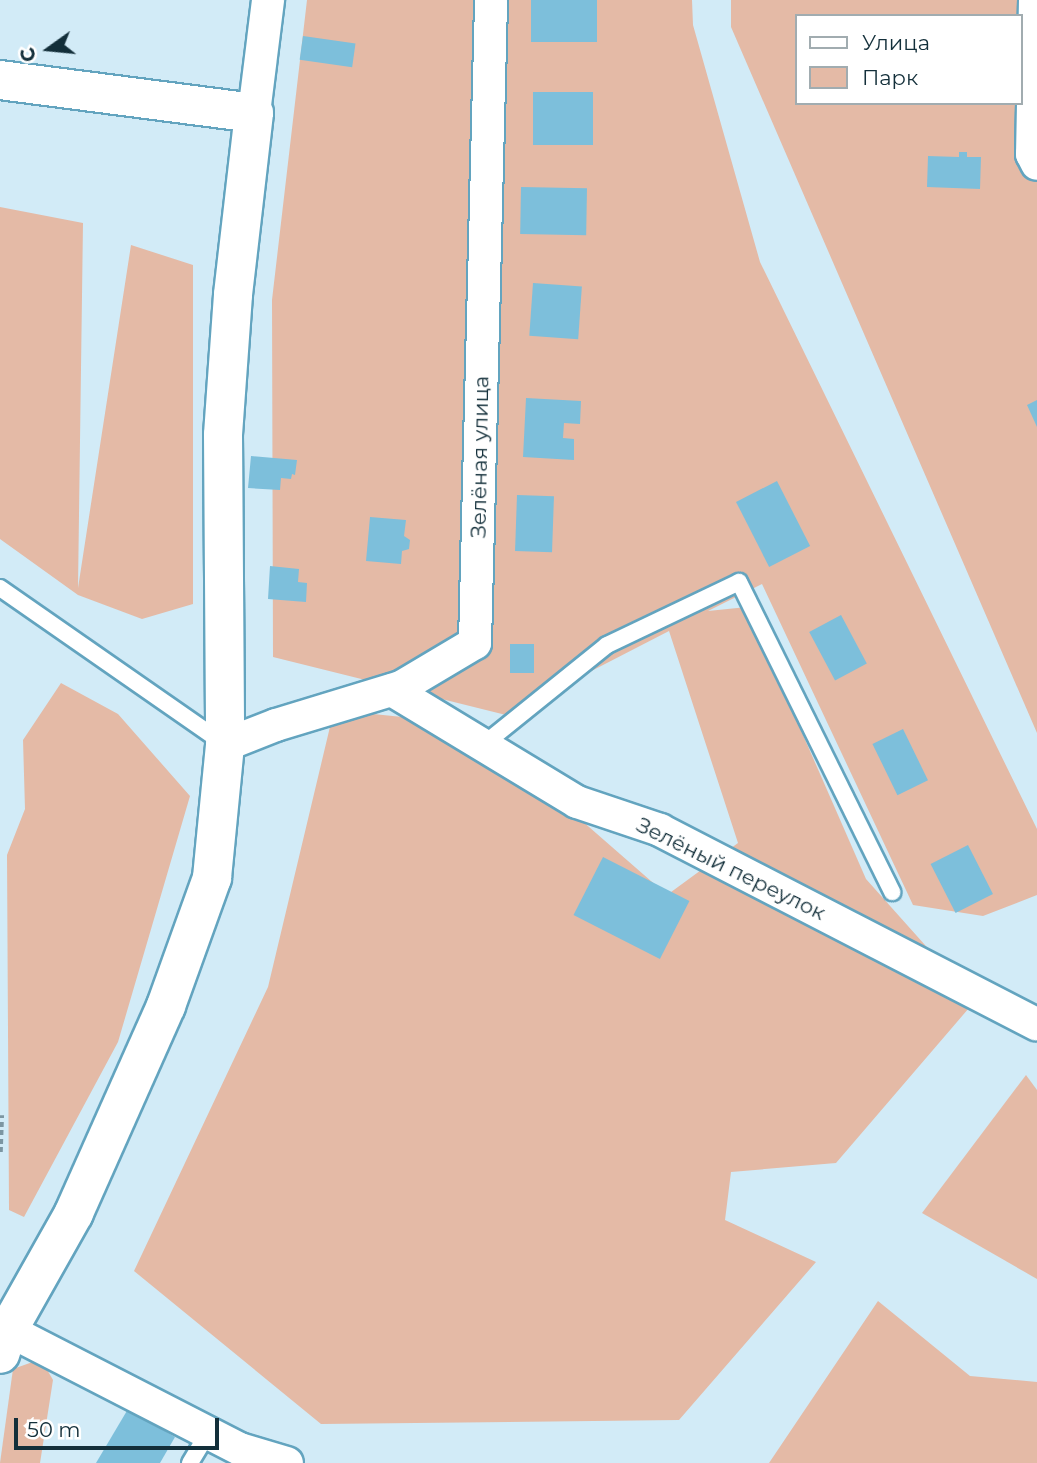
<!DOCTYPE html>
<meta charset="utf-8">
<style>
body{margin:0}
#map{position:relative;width:1037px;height:1463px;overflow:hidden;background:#d2ebf7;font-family:Montserrat,sans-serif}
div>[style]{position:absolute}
.green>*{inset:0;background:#e4baa6}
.building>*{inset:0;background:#7dbfdb;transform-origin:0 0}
.path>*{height:4.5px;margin-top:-2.25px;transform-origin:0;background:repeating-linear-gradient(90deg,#7c96a2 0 5px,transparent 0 8.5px)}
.roads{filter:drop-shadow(2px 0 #63a4bf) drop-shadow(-2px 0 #63a4bf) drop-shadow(0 2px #63a4bf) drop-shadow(0 -2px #63a4bf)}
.service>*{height:16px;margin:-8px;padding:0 8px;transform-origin:8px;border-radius:8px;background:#fff}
.minor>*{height:32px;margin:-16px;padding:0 16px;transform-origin:16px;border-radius:16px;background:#fff}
.secondary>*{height:38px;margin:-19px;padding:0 19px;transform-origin:19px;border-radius:19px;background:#fff}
span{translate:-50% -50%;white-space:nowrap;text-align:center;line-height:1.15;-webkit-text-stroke:6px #fff;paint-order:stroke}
.street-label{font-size:21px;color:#132f3a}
.legend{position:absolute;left:795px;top:14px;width:228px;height:91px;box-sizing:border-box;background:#fff;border:2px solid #a1acb0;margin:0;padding:9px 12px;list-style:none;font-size:21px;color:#132f3a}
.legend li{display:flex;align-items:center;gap:14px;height:35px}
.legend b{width:35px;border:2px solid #a1acb0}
.north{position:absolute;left:14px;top:14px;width:70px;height:70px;-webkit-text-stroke:5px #fff;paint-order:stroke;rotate:255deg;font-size:19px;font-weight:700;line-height:28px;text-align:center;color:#132f3a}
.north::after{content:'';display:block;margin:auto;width:24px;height:32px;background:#132f3a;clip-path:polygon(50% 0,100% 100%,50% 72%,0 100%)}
.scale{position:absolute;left:14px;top:1418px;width:205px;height:32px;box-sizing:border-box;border:4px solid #132f3a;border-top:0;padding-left:9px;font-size:21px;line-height:24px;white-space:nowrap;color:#132f3a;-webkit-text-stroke:5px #fff;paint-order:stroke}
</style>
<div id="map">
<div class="green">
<i style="clip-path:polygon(307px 0,692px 0,693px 25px,760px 262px,1037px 829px,1037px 895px,983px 916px,913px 905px,762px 584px,708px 611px,747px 607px,866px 879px,975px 1001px,836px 1163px,731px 1172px,725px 1220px,816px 1262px,679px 1420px,321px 1424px,134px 1271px,268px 987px,334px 710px,471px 724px,667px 895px,738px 843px,669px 631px,506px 715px,273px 657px,272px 300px)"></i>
<i style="clip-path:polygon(evenodd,731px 0,1037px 0,1037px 733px,731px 27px,731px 0,797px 16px,1021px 16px,1021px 103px,797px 103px,797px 16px)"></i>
<i style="clip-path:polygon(0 207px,83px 223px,78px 588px,131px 245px,193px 265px,193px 604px,142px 619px,78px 595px,0 539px)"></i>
<i style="clip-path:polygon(61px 683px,118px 714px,190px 796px,118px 1042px,24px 1217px,9px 1210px,7px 855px,25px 809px,23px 740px)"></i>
<i style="clip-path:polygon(1026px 1075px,1037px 1090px,1037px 1279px,922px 1213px)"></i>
<i style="clip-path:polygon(878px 1301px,970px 1376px,1037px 1382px,1037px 1463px,769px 1463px)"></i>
<i style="clip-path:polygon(41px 1359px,53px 1380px,40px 1463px,0 1463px,13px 1369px)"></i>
</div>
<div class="building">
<i style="left:531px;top:0;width:66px;height:42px"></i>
<i style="left:303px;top:36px;width:53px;height:24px;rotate:8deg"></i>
<i style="left:533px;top:92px;width:60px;height:53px"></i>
<i style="clip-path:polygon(959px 152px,967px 152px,967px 157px,981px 157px,980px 189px,927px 187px,928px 156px,959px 157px)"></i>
<i style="left:521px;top:187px;width:66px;height:47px;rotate:1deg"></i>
<i style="left:533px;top:283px;width:49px;height:53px;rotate:4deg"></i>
<i style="clip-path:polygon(526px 398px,581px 401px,580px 424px,564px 423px,563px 438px,574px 439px,574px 460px,523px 457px)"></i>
<i style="clip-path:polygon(1037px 400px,1037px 427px,1027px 405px)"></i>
<i style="clip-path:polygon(251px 456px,297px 460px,295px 475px,292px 474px,291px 479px,281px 478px,280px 490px,248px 488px)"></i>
<i style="left:777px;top:481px;width:73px;height:46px;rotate:63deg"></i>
<i style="left:517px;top:495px;width:37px;height:56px;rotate:2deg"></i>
<i style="clip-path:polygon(370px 517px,406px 520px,404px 536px,410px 540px,409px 549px,402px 551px,401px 564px,366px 561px)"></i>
<i style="clip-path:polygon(270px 566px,299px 569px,298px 582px,307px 583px,306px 602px,268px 599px)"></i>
<i style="left:841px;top:615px;width:55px;height:36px;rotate:62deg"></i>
<i style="left:510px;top:644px;width:24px;height:29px"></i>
<i style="left:903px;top:729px;width:57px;height:34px;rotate:64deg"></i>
<i style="left:968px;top:845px;width:55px;height:42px;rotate:63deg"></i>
<i style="left:603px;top:857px;width:97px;height:65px;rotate:27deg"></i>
<i style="clip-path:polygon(128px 1409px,175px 1437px,160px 1463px,96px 1463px)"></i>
</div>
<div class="path">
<i style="left:0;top:1152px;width:37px;rotate:-88deg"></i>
</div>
<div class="roads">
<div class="service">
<i style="left:0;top:588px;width:272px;rotate:34.8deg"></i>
<i style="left:483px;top:745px;width:159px;rotate:-38.9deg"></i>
<i style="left:607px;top:645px;width:146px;rotate:-25.5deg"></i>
<i style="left:739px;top:582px;width:346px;rotate:63.7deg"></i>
<i style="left:190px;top:1463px;width:37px;rotate:-59deg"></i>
</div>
<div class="minor">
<i style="left:1035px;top:0;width:154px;rotate:91.1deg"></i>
<i style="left:1032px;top:154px;width:11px;rotate:63deg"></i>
<i style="left:254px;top:113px;width:114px;rotate:-82.9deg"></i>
<i style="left:392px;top:690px;width:216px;rotate:31.2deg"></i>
<i style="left:577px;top:802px;width:88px;rotate:18.6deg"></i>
<i style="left:660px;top:830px;width:424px;rotate:27.3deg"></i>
<i style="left:225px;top:745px;width:55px;rotate:-21.4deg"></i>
<i style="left:276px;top:725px;width:131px;rotate:-16.9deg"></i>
<i style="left:401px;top:687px;width:86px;rotate:-30.7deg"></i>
<i style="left:475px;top:643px;width:643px;rotate:-88.57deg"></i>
<i style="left:8px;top:1330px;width:261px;rotate:27.2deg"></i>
<i style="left:240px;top:1449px;width:49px;rotate:16.6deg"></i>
</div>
<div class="secondary">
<i style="left:0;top:80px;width:256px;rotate:7.4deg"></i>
<i style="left:254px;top:113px;width:183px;rotate:96.6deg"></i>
<i style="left:233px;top:295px;width:140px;rotate:94.1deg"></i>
<i style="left:223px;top:435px;width:310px;rotate:89.6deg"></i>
<i style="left:225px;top:745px;width:134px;rotate:95.6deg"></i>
<i style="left:212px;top:878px;width:136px;rotate:109.8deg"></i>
<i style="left:166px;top:1006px;width:227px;rotate:114deg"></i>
<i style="left:74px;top:1213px;width:134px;rotate:119.4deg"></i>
<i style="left:8px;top:1330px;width:25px;rotate:108deg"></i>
</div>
</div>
<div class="street-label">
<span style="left:480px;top:457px;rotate:-89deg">Зелёная улица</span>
<span style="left:731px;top:869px;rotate:26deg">Зелёный переулок</span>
</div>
<ul class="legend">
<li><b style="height:9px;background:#fff"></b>Улица</li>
<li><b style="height:19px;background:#e4baa6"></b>Парк</li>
</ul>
<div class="north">С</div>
<div class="scale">50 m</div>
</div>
